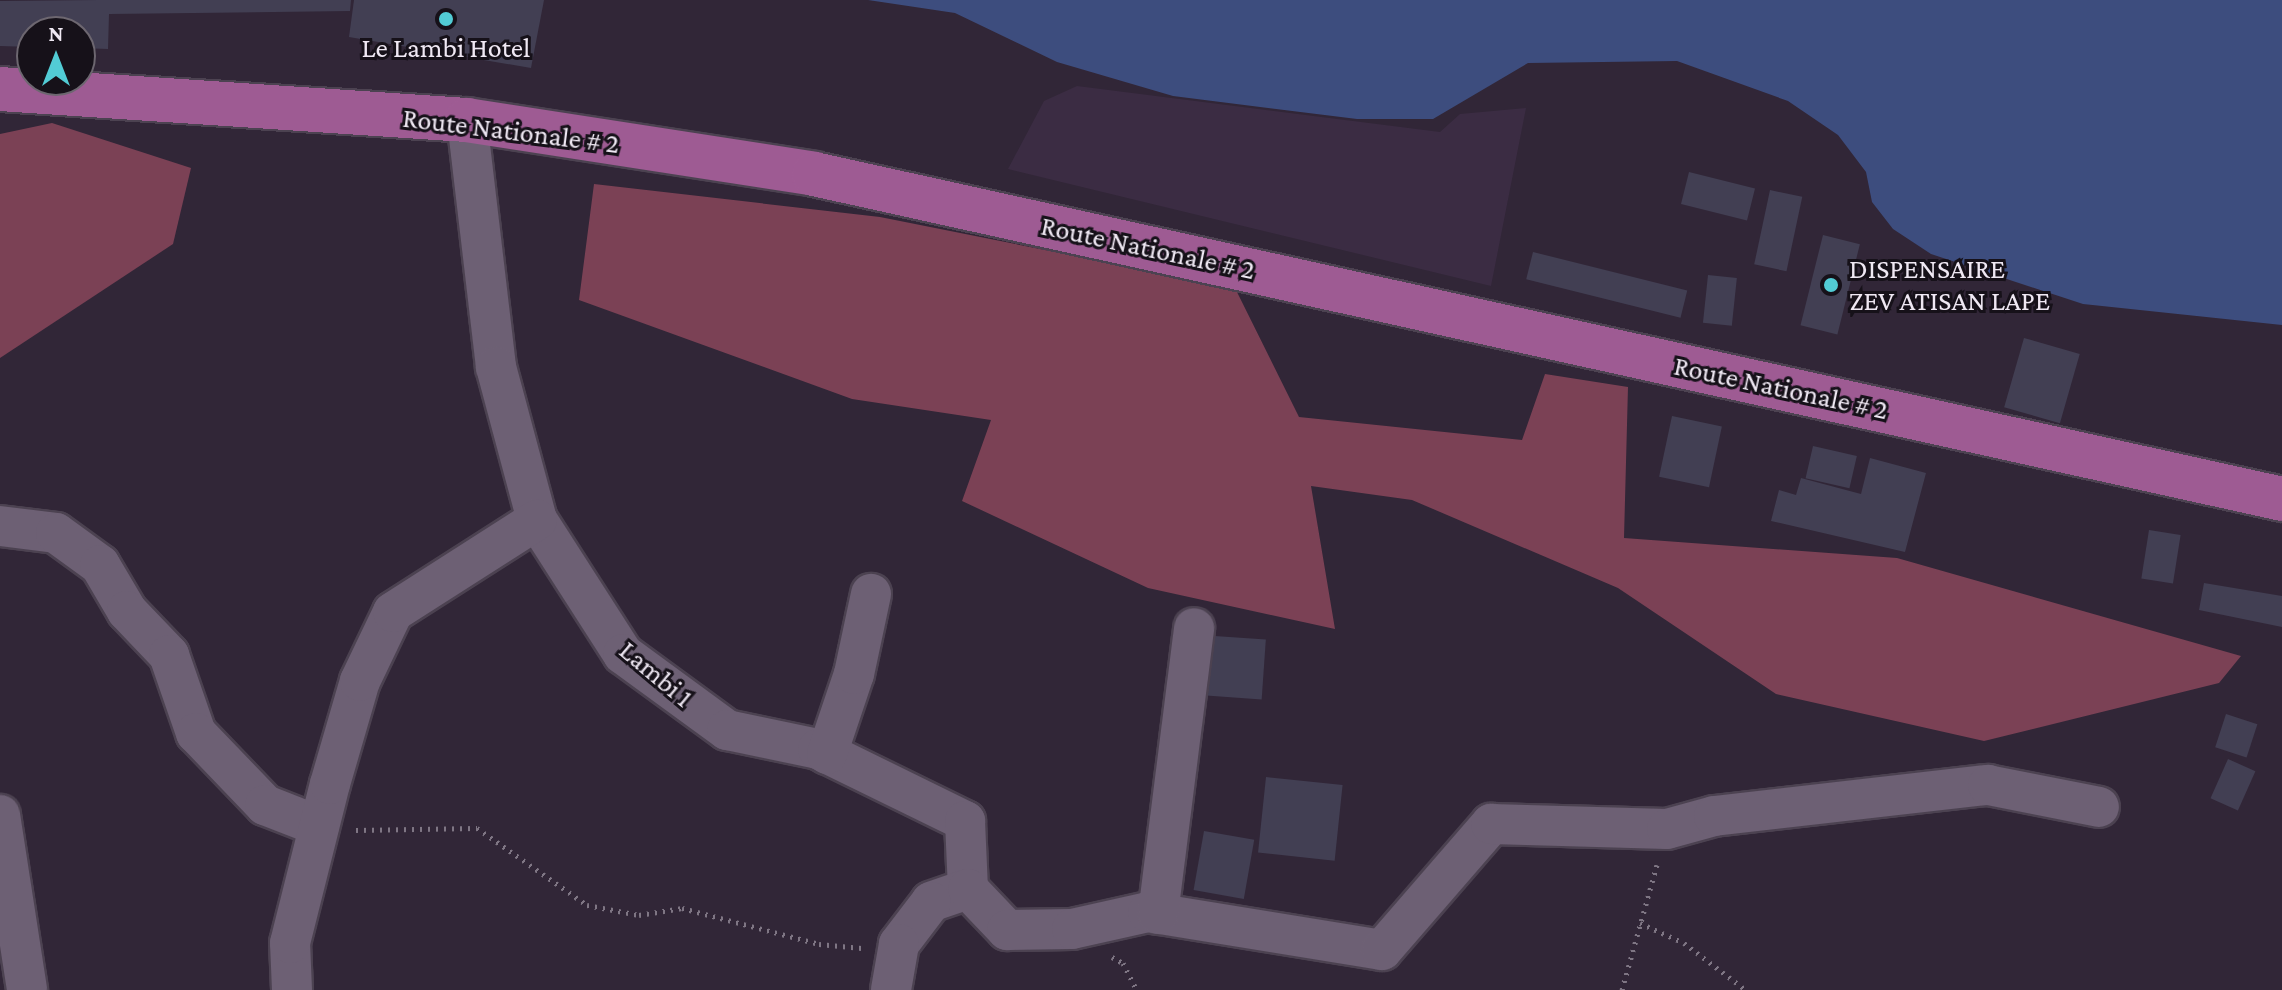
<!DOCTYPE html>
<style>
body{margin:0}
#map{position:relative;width:2282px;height:990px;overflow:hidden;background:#312637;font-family:"Crimson Pro",serif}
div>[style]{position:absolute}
.built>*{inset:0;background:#3b2c43}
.forest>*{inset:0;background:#7b4155}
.water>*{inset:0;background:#3d4d7e}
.building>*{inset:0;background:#423f53;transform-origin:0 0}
.path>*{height:5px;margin-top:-2.5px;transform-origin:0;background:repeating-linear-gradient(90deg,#7f7684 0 2px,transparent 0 8px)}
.roads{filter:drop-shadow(2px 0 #4c4251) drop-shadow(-2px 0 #4c4251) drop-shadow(0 2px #4c4251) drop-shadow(0 -2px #4c4251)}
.minor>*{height:40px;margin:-20px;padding:0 20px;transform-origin:20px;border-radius:20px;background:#6d6074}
.primary>*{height:44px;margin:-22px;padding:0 22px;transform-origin:22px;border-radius:22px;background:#9e5b93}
.dots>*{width:22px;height:22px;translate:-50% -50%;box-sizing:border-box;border:4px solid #161119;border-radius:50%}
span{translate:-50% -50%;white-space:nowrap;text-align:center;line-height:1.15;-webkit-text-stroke:6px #161119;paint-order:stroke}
.poi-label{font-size:28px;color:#efe8f3}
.left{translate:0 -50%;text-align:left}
.street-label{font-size:28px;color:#efe8f3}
.north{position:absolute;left:16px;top:16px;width:80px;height:80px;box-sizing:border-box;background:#161119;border:2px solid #6d6770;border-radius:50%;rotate:0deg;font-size:22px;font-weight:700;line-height:32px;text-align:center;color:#efe8f3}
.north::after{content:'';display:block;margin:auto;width:28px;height:36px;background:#52ccd5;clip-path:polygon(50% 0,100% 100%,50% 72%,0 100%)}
</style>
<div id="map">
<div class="built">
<i style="clip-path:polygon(1077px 86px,1440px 132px,1460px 114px,1526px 108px,1491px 286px,1008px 169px,1044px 101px)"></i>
</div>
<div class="forest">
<i style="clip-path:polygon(52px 123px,191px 168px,173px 244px,0 358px,0 134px)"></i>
<i style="clip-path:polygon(594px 184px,880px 217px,1235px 288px,1299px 417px,1522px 440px,1545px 374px,1628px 387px,1624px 538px,1897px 558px,2241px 656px,2219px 683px,1984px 741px,1776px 694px,1618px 588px,1412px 500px,1311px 486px,1335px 629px,1148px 588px,962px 501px,991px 420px,852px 399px,579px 300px)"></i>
</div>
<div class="water">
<i style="clip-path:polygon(868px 0,2282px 0,2282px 325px,2083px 304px,1931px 254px,1893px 229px,1872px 202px,1866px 172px,1838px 135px,1788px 101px,1677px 61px,1528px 63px,1433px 119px,1357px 119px,1173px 96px,1057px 62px,955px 13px)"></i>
</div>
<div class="building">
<i style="clip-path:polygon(99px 0,351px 0,350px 11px,109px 14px,108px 49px,80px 48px,80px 32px,32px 32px,32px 47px,0 46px,0 1px)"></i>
<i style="clip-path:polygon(354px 0,544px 0,531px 68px,349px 37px)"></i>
<i style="left:1689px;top:172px;width:68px;height:33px;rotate:14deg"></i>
<i style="left:1770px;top:190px;width:33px;height:76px;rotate:12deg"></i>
<i style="left:1823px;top:235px;width:38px;height:93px;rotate:14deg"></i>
<i style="left:1533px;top:252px;width:159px;height:28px;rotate:14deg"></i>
<i style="left:1708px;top:275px;width:29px;height:48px;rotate:6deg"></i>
<i style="left:2024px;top:338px;width:58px;height:72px;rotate:16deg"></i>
<i style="left:1672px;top:416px;width:51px;height:62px;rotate:12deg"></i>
<i style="left:1813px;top:446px;width:45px;height:33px;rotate:13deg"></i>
<i style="clip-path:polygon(1870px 458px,1926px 473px,1905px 552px,1771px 521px,1779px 490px,1796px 495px,1801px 478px,1861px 494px)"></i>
<i style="left:2149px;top:530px;width:32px;height:49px;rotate:9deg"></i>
<i style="clip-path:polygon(2204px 583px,2282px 596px,2282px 627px,2199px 610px)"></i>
<i style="left:1200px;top:635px;width:66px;height:60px;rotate:4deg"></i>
<i style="left:2226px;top:714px;width:33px;height:35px;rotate:18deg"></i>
<i style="left:2228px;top:759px;width:30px;height:43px;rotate:24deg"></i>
<i style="left:1266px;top:777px;width:77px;height:76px;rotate:6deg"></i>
<i style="left:1204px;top:831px;width:51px;height:60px;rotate:10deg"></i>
</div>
<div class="path">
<i style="left:356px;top:830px;width:121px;rotate:-0.9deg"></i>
<i style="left:477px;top:828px;width:134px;rotate:35deg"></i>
<i style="left:587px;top:905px;width:53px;rotate:10.9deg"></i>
<i style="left:639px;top:915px;width:44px;rotate:-9.2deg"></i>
<i style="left:682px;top:908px;width:142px;rotate:14.7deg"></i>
<i style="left:819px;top:944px;width:43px;rotate:5.3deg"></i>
<i style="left:1640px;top:923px;width:48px;rotate:24.4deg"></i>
<i style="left:1684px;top:943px;width:78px;rotate:37.2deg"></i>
<i style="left:1112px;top:957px;width:13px;rotate:29deg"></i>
<i style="left:1123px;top:963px;width:30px;rotate:63deg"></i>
<i style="left:1622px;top:990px;width:130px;rotate:-74.4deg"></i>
</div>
<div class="roads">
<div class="minor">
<i style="left:467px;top:120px;width:249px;rotate:83.3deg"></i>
<i style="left:496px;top:367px;width:158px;rotate:75deg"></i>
<i style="left:537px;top:520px;width:159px;rotate:57.3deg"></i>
<i style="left:623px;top:654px;width:129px;rotate:36.2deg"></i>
<i style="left:727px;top:730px;width:93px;rotate:11.8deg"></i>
<i style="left:818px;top:749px;width:164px;rotate:26.1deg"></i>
<i style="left:965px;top:821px;width:68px;rotate:87.5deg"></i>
<i style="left:968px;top:889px;width:39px;rotate:161deg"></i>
<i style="left:931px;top:902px;width:53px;rotate:127.3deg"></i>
<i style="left:899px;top:944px;width:47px;rotate:99.9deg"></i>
<i style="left:0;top:526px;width:56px;rotate:7.1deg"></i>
<i style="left:56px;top:533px;width:54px;rotate:36deg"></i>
<i style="left:100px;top:565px;width:53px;rotate:59.6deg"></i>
<i style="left:127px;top:611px;width:61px;rotate:46.3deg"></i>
<i style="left:169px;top:655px;width:83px;rotate:70.9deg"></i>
<i style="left:196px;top:733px;width:100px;rotate:46.2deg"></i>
<i style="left:265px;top:805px;width:58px;rotate:21.3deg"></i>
<i style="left:827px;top:754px;width:84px;rotate:-71.4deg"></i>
<i style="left:854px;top:674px;width:82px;rotate:-78deg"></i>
<i style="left:0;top:815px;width:177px;rotate:81.2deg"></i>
<i style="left:968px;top:889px;width:57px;rotate:46.4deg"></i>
<i style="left:1007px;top:930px;width:65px;rotate:-0.9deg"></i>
<i style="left:1072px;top:929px;width:78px;rotate:-12.6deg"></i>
<i style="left:1148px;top:912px;width:237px;rotate:9.2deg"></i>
<i style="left:1382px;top:950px;width:167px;rotate:-49.1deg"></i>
<i style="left:1491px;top:824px;width:176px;rotate:1.6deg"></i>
<i style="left:1667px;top:829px;width:49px;rotate:-15.5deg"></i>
<i style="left:1714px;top:816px;width:276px;rotate:-6.5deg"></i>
<i style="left:1988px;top:785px;width:113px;rotate:11.2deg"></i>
<i style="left:1158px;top:914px;width:288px;rotate:-82.8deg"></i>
<i style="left:292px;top:990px;width:47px;rotate:-92.4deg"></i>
<i style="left:290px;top:943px;width:164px;rotate:-75.9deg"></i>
<i style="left:330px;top:784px;width:107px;rotate:-73.8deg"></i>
<i style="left:360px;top:681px;width:76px;rotate:-64.4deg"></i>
<i style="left:393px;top:612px;width:171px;rotate:-32.6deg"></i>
</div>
<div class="primary">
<i style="left:0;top:89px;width:468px;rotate:3.8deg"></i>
<i style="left:467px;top:120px;width:351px;rotate:8.8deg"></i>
<i style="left:814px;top:174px;width:1504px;rotate:12.48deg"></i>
</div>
</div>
<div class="dots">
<i style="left:446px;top:19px;background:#52ccd5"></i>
<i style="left:1831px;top:285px;background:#52ccd5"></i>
</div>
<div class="poi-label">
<span style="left:446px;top:48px">Le Lambi Hotel</span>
<span class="left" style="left:1849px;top:285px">DISPENSAIRE<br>ZEV ATISAN LAPE</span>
</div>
<div class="street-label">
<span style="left:511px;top:131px;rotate:7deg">Route Nationale # 2</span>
<span style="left:1148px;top:248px;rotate:12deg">Route Nationale # 2</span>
<span style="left:1781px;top:388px;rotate:12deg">Route Nationale # 2</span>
<span style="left:656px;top:674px;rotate:40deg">Lambi 1</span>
</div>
<div class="north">N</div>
</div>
